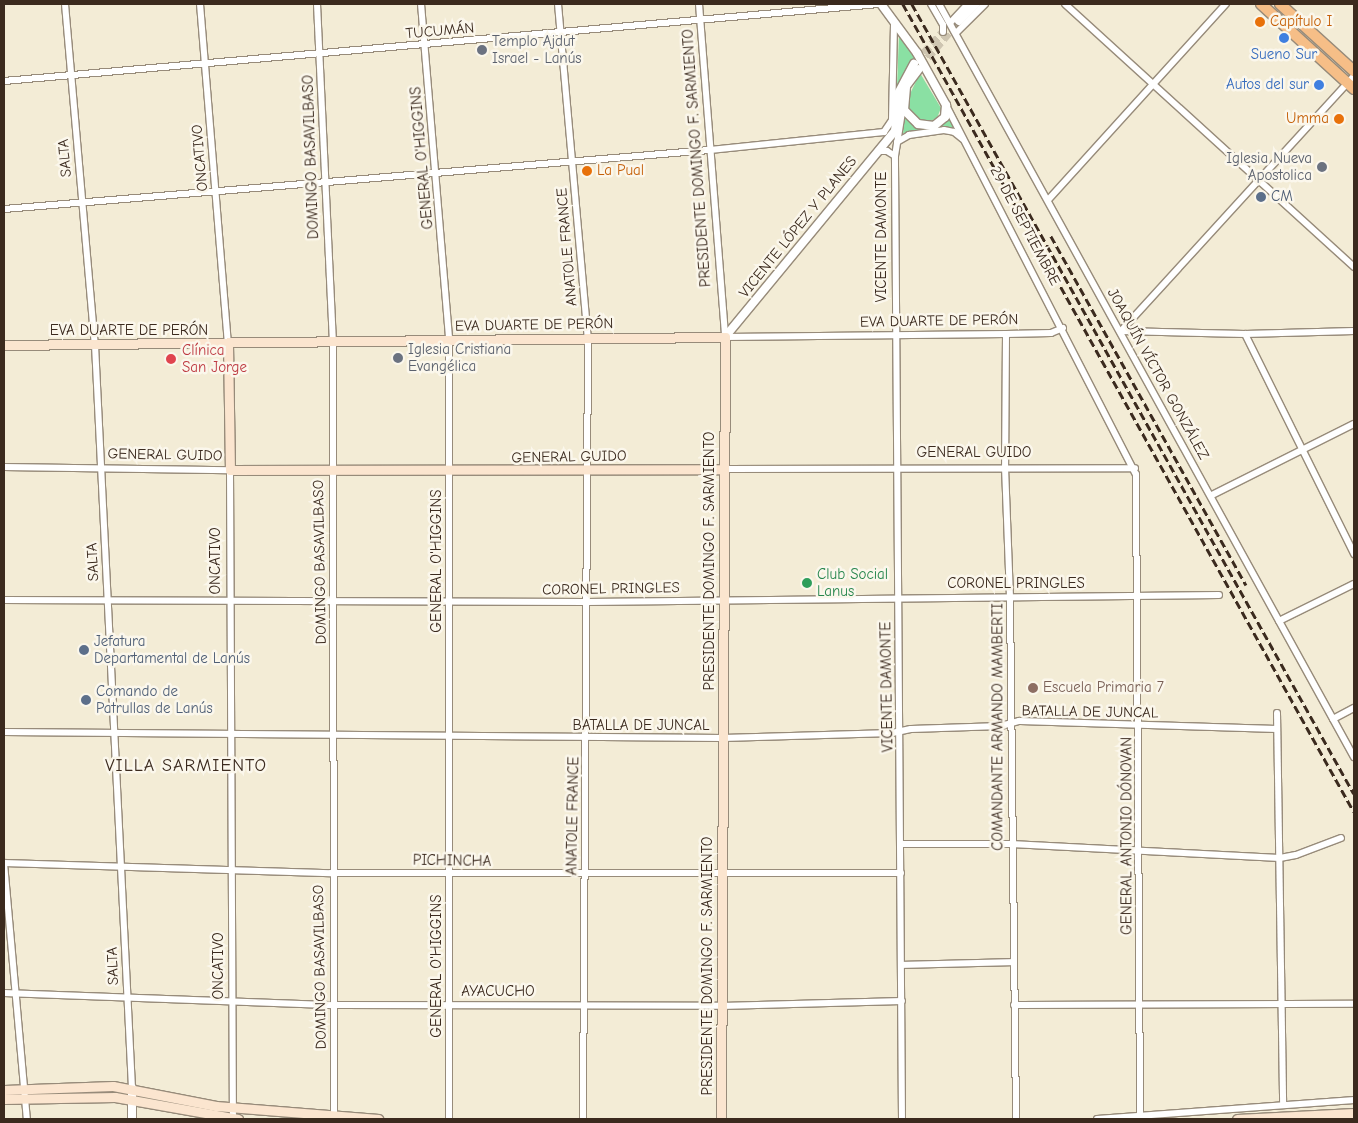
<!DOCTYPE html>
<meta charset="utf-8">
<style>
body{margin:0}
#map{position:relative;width:1358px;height:1123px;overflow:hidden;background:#f3ecd6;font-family:"Comic Neue",sans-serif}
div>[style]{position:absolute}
.green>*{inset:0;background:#8ae0a3}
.tertiary-tunnel>*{height:8px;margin-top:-4px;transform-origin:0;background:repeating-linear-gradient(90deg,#cec5b1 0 8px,transparent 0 12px)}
.roads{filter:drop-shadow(1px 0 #978b7a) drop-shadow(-1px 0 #978b7a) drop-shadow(0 1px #978b7a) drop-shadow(0 -1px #978b7a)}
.minor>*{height:6px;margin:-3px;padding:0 3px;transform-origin:3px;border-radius:3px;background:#fff}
.tertiary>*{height:8px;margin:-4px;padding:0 4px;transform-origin:4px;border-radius:4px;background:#fff}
.secondary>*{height:9px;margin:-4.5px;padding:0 4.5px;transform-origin:4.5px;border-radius:4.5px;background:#fbe5cf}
.primary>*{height:10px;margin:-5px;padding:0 5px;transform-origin:5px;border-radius:5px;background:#f6be87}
.rail>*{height:2.5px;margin-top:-1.25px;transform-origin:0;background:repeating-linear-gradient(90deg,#3b2a1e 0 8px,transparent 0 12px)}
.dots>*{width:14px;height:14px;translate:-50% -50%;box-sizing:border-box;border:2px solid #fbf7ec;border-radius:50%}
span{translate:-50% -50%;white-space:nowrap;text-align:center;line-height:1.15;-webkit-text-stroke:5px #fbf7ec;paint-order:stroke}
.food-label{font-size:15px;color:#c56008}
.left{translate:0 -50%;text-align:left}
.right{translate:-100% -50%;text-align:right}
.street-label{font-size:15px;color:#3b2a1e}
.worship-label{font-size:15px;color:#5b616d}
.shop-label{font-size:15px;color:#366cbe}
.service-label{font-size:15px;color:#4e5e75}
.health-label{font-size:15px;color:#be3a42}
.leisure-label{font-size:15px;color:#27864d}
.education-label{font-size:15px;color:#785e54}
.quarter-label{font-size:18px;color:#3b2a1e;letter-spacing:1px}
.frame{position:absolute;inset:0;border:5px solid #3b2a1e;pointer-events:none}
</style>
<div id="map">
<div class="green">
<i style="clip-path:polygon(899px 34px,915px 58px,897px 87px)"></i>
<i style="clip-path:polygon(920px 73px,941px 108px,937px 118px,928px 122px,917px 119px,908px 107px,908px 98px)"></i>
<i style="clip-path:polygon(905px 116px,920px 128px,948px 116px,957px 132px,944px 129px,903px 133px)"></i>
</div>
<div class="tertiary-tunnel">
<i style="left:916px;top:62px;width:40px;rotate:-48deg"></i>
<i style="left:920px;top:67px;width:60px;rotate:-49.7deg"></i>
</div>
<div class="roads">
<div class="minor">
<i style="left:65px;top:4px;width:342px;rotate:85deg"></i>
<i style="left:95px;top:345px;width:744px;rotate:87.15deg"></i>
<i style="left:200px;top:4px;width:341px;rotate:85.3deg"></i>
<i style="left:317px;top:4px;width:337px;rotate:87.3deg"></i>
<i style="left:333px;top:341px;width:778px;rotate:89.93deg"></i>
<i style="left:421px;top:4px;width:337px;rotate:85.2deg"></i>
<i style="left:449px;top:340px;width:779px;rotate:90deg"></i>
<i style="left:558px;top:4px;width:336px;rotate:84.9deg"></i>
<i style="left:588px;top:339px;width:780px;rotate:90.37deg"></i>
<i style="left:699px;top:4px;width:334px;rotate:85.5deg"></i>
<i style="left:725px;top:337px;width:281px;rotate:-0.6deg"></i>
<i style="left:1006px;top:334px;width:45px;rotate:-1.3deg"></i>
<i style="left:1051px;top:333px;width:13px;rotate:-23deg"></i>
<i style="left:931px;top:4px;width:24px;rotate:60deg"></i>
<i style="left:943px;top:25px;width:7px;rotate:90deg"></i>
<i style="left:939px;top:4px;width:860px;rotate:61.14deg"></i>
<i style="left:1065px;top:4px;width:391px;rotate:42.3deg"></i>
<i style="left:950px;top:23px;width:26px;rotate:-47deg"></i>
<i style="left:956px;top:33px;width:41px;rotate:-45deg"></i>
<i style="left:4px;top:81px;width:878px;rotate:-5.03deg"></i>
<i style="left:946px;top:105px;width:415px;rotate:62.8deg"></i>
<i style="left:1136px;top:474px;width:640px;rotate:89.64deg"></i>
<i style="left:897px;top:142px;width:14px;rotate:-30deg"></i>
<i style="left:909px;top:135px;width:35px;rotate:-8deg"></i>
<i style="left:944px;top:130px;width:10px;rotate:11deg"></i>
<i style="left:954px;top:132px;width:11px;rotate:38deg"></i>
<i style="left:878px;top:151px;width:9px"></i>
<i style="left:887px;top:151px;width:9px;rotate:32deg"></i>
<i style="left:1048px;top:200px;width:265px;rotate:-47.8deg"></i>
<i style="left:4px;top:209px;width:708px;rotate:-4.78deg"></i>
<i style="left:710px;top:150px;width:175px;rotate:-5.9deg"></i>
<i style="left:884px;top:132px;width:14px;rotate:-56deg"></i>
<i style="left:892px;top:120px;width:96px;rotate:-88.8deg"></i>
<i style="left:1121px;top:331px;width:345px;rotate:-47.6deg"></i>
<i style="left:1121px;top:331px;width:124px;rotate:1.4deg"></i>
<i style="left:1245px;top:334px;width:109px;rotate:-1.6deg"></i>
<i style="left:1006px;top:334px;width:133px;rotate:90.4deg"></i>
<i style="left:1005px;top:467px;width:131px;rotate:87.8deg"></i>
<i style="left:1010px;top:598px;width:521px;rotate:89.34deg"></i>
<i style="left:1245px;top:334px;width:246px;rotate:63.6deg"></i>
<i style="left:4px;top:467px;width:226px;rotate:0.8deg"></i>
<i style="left:230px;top:470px;width:649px;rotate:89.74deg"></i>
<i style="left:724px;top:469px;width:411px;rotate:-0.1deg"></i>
<i style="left:1212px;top:495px;width:159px;rotate:-26.6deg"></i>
<i style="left:4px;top:600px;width:583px;rotate:0.2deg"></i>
<i style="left:587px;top:602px;width:632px;rotate:-0.63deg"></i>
<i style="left:1279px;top:621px;width:84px;rotate:-26.3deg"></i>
<i style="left:1277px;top:713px;width:392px;rotate:89.1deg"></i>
<i style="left:1333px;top:719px;width:24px;rotate:-28deg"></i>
<i style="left:4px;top:732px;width:719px;rotate:0.48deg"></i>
<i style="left:723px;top:738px;width:169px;rotate:-1.7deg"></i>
<i style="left:892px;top:733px;width:19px;rotate:-12deg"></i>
<i style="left:911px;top:729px;width:90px;rotate:-1.9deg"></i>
<i style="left:1001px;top:726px;width:19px;rotate:-16deg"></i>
<i style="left:1019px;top:721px;width:258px;rotate:1.8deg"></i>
<i style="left:901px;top:844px;width:110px"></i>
<i style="left:1011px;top:844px;width:269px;rotate:3deg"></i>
<i style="left:1280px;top:858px;width:16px;rotate:-11deg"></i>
<i style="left:1296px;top:855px;width:48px;rotate:-20.7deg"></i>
<i style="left:4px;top:863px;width:327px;rotate:1.8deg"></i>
<i style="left:331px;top:873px;width:570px"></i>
<i style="left:4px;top:863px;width:257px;rotate:84.9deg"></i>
<i style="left:902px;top:965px;width:112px;rotate:-1.5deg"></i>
<i style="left:4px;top:993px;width:331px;rotate:2.1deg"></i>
<i style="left:335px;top:1005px;width:386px;rotate:0.1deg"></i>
<i style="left:721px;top:1006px;width:181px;rotate:-1.6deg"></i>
<i style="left:1014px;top:1005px;width:340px;rotate:-0.2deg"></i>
<i style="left:902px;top:1119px;width:963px;rotate:-90.42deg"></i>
<i style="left:895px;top:156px;width:51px;rotate:-80.9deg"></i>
<i style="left:1097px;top:1119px;width:258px;rotate:-4.2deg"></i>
</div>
<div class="tertiary">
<i style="left:881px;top:4px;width:61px;rotate:53.7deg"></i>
<i style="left:917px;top:53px;width:60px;rotate:60.9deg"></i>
<i style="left:946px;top:105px;width:12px;rotate:95deg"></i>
<i style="left:945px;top:117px;width:14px;rotate:141deg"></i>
<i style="left:934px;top:126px;width:16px;rotate:-173deg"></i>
<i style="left:918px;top:124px;width:20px;rotate:-135deg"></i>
<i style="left:904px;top:110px;width:24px;rotate:-85deg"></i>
<i style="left:906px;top:86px;width:21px;rotate:-53deg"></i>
<i style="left:959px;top:21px;width:24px;rotate:-45deg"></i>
<i style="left:725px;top:337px;width:267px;rotate:-50.5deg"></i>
<i style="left:895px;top:131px;width:39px;rotate:-84deg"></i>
<i style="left:899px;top:92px;width:32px;rotate:-62deg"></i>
<i style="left:132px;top:1088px;width:31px;rotate:90deg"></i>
</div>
<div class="secondary">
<i style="left:228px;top:344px;width:126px;rotate:89.1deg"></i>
<i style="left:230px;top:470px;width:494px;rotate:-0.1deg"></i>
<i style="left:4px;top:345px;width:721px;rotate:-0.64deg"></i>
<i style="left:725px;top:337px;width:782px;rotate:90.29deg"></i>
<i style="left:4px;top:1090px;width:109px;rotate:-2.1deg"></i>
<i style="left:113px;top:1086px;width:105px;rotate:11deg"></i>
<i style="left:216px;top:1106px;width:163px;rotate:4.6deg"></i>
<i style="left:4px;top:1099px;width:111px;rotate:-1deg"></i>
<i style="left:115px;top:1097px;width:125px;rotate:10.1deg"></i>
<i style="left:1237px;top:1119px;width:117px;rotate:-2.9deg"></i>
</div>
<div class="primary">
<i style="left:1261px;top:4px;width:126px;rotate:42.4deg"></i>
<i style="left:1280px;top:4px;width:100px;rotate:42.2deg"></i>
</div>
</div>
<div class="rail">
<i style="left:903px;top:4px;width:925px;rotate:60.83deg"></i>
<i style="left:912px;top:4px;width:905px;rotate:60.77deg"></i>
<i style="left:1051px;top:236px;width:400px;rotate:60.8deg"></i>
</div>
<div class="dots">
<i style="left:1260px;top:22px;background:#e8710a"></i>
<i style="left:1284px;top:38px;background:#3f7fe0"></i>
<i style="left:482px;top:50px;background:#6b7280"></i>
<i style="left:1319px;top:85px;background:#3f7fe0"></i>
<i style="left:1339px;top:119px;background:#e8710a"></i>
<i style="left:1322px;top:167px;background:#6b7280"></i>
<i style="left:587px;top:171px;background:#e8710a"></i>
<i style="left:1261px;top:197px;background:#5c6f8a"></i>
<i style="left:398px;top:358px;background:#6b7280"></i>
<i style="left:171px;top:359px;background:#e0444e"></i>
<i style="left:807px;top:583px;background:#2e9e5b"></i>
<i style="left:84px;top:650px;background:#5c6f8a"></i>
<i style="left:1033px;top:688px;background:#8d6e63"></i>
<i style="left:86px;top:700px;background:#5c6f8a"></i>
</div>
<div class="food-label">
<span class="left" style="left:1270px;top:22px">Capítulo I</span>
<span class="right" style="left:1329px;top:119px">Umma</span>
<span class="left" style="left:597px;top:171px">La Pual</span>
</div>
<div class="street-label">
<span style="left:440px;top:31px;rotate:-5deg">TUCUMÁN</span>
<span style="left:311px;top:157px;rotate:-92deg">DOMINGO BASAVILBASO</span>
<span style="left:65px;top:158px;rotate:-95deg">SALTA</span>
<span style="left:200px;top:158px;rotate:-95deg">ONCATIVO</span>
<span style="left:422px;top:158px;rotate:-95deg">GENERAL O'HIGGINS</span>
<span style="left:697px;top:158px;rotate:-94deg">PRESIDENTE DOMINGO F. SARMIENTO</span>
<span style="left:1025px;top:226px;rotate:62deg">29 DE SEPTIEMBRE</span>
<span style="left:798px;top:227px;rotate:-51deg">VICENTE LÓPEZ Y PLANES</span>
<span style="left:882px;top:237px;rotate:-90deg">VICENTE DAMONTE</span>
<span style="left:567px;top:247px;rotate:-95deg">ANATOLE FRANCE</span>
<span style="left:939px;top:321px;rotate:-1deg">EVA DUARTE DE PERÓN</span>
<span style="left:534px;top:325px;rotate:-1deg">EVA DUARTE DE PERÓN</span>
<span style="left:129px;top:331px">EVA DUARTE DE PERÓN</span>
<span style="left:1158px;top:374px;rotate:61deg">JOAQUÍN VÍCTOR GONZÁLEZ</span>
<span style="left:974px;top:453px">GENERAL GUIDO</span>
<span style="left:165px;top:455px;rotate:1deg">GENERAL GUIDO</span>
<span style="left:569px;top:457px;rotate:-1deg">GENERAL GUIDO</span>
<span style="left:216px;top:561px;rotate:-90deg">ONCATIVO</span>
<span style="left:437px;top:561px;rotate:-90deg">GENERAL O'HIGGINS</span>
<span style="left:710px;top:561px;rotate:-90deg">PRESIDENTE DOMINGO F. SARMIENTO</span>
<span style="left:93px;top:562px;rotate:-93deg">SALTA</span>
<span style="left:320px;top:562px;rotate:-91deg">DOMINGO BASAVILBASO</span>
<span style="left:1016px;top:584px">CORONEL PRINGLES</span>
<span style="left:611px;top:589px;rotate:-1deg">CORONEL PRINGLES</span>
<span style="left:887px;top:687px;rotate:-91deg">VICENTE DAMONTE</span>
<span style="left:1090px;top:712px;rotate:1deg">BATALLA DE JUNCAL</span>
<span style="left:641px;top:726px">BATALLA DE JUNCAL</span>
<span style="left:998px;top:727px;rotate:-90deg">COMANDANTE ARMANDO MAMBERTI</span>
<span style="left:573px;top:816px;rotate:-89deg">ANATOLE FRANCE</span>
<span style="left:1127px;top:836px;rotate:-90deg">GENERAL ANTONIO DÓNOVAN</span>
<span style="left:452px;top:861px;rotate:1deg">PICHINCHA</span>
<span style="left:113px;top:966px;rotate:-92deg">SALTA</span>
<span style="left:219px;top:966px;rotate:-90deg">ONCATIVO</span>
<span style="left:437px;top:966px;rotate:-90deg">GENERAL O'HIGGINS</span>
<span style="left:708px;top:966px;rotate:-90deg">PRESIDENTE DOMINGO F. SARMIENTO</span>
<span style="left:320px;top:967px;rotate:-91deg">DOMINGO BASAVILBASO</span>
<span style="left:498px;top:992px">AYACUCHO</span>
</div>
<div class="worship-label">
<span class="left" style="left:492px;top:50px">Templo Ajdut<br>Israel - Lanús</span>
<span class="right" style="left:1312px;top:167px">Iglesia Nueva<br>Apostolica</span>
<span class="left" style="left:408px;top:358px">Iglesia Cristiana<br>Evangélica</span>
</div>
<div class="shop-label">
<span style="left:1284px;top:55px">Sueno Sur</span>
<span class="right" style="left:1309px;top:85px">Autos del sur</span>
</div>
<div class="service-label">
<span class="left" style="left:1271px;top:197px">CM</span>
<span class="left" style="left:94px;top:650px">Jefatura<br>Departamental de Lanús</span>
<span class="left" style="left:96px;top:700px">Comando de<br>Patrullas de Lanús</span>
</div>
<div class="health-label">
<span class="left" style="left:182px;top:359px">Clínica<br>San Jorge</span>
</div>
<div class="leisure-label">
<span class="left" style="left:817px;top:583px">Club Social<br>Lanus</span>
</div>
<div class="education-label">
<span class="left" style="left:1043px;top:688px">Escuela Primaria 7</span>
</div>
<div class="quarter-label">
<span style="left:186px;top:766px">VILLA SARMIENTO</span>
</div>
<div class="frame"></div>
</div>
